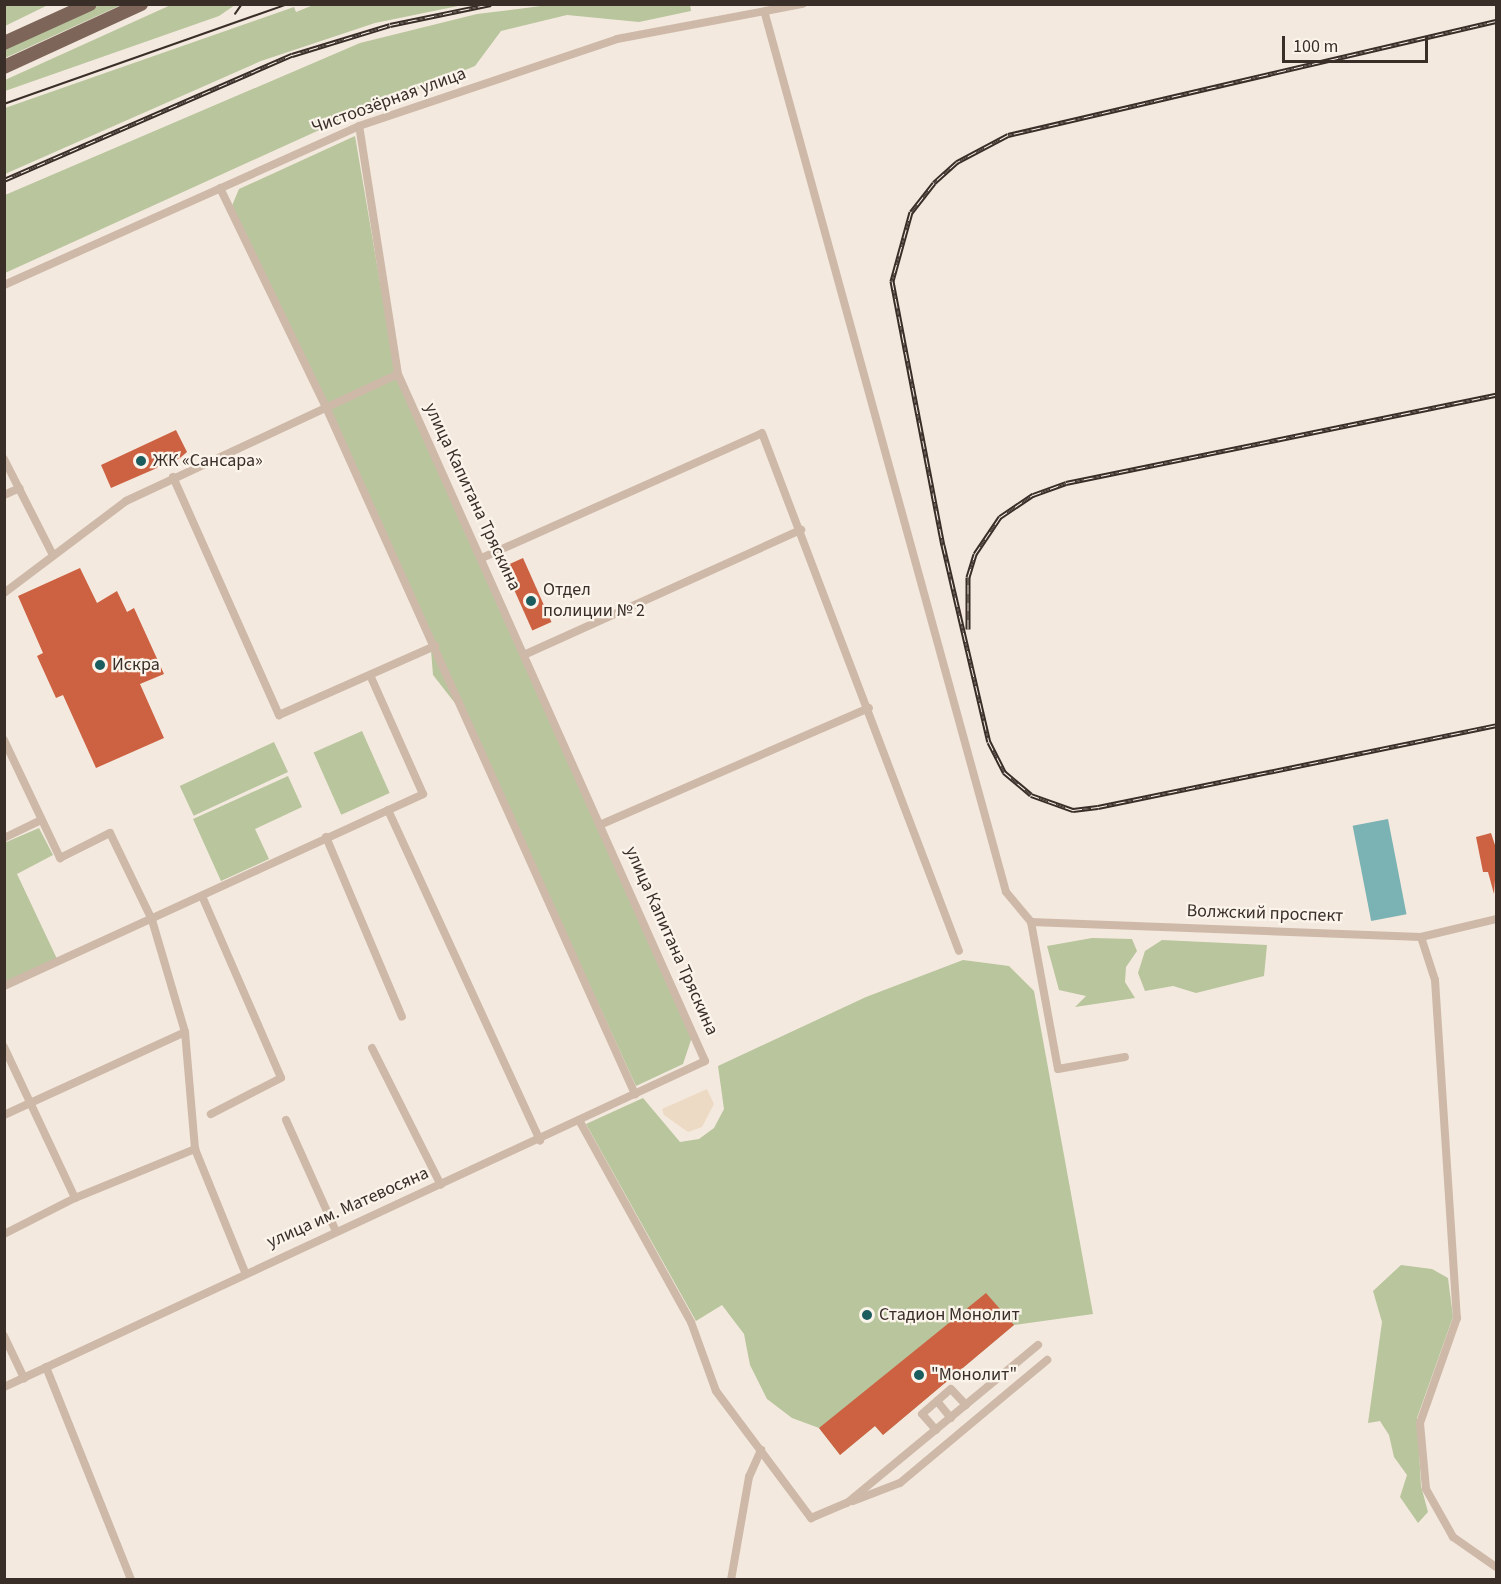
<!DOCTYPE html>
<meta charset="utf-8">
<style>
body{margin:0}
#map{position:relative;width:1501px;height:1584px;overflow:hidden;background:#f4e9de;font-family:"Source Sans 3",sans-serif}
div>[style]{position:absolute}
.green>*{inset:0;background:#b8c59d;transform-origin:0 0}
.plaza>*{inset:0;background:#eddac4}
.water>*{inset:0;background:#7bb2b3;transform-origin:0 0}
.building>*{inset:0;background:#cd6243;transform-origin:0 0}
.street>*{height:8px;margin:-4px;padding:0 4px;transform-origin:4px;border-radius:4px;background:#ceb9a9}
.primary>*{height:14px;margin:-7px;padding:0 7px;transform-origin:7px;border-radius:7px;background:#7d6559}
.tram>*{height:1.5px;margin:-0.75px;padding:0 0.75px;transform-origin:0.75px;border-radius:0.75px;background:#3a2e29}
.rail>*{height:5px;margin-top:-2.5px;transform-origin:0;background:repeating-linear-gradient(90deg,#fbf4eb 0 9px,#3a2e29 0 18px);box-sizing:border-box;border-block:2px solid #3a2e29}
.dots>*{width:16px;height:16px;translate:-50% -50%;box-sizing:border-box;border:3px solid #fbf4eb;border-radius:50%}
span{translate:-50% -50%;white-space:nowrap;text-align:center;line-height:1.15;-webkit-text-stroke:4.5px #fbf4eb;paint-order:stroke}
.street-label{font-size:18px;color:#3a2e29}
.poi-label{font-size:18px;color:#3a2e29}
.left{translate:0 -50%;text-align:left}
.frame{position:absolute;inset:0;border:6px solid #3a2e29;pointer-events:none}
.scale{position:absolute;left:1282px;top:36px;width:146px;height:27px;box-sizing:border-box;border:3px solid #3a2e29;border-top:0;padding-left:8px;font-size:18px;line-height:21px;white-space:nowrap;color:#3a2e29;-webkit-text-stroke:4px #fbf4eb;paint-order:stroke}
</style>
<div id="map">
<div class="green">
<i style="clip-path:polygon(5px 4px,48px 4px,48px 5px,5px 26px)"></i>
<i style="clip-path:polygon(173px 4px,235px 5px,219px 16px,5px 91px,5px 80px)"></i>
<i style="clip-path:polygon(316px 4px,463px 5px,375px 23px,261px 61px,5px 174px,5px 108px,294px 7px,296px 12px)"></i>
<i style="clip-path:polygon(100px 5px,121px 5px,5px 58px,4px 48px)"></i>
<i style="clip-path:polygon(549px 5px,690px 4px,691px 11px,639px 22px,567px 15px,501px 31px,475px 66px,337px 122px,5px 273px,5px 195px,360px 43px,477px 14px)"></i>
<i style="clip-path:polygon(355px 136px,396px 376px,482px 559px,692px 1037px,683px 1064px,636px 1086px,469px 721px,433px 675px,431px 650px,328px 409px,231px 208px,239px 189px)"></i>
<i style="left:362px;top:731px;width:68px;height:53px;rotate:66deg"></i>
<i style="left:274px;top:742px;width:33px;height:104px;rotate:65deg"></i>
<i style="clip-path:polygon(288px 776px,302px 807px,255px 829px,269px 859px,221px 881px,193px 819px)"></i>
<i style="clip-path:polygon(39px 828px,53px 855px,17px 874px,58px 961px,4px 983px,4px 843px)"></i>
<i style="clip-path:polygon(1092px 938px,1132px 939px,1137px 951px,1126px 967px,1125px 982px,1135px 998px,1075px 1007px,1086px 996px,1059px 990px,1047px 946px)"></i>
<i style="clip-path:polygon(1162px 940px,1267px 945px,1264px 976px,1196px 993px,1173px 986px,1145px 991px,1138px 973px,1145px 951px)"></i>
<i style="clip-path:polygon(963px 960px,1009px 966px,1034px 991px,1093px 1314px,1014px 1325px,883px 1435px,875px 1426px,840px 1455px,819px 1428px,792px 1418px,767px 1399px,750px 1365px,744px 1334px,722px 1305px,696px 1321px,586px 1124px,643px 1098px,680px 1142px,699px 1139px,714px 1128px,724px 1109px,718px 1066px,866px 997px)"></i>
<i style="clip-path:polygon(1401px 1265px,1432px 1269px,1448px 1278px,1453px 1317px,1417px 1418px,1421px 1486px,1428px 1512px,1418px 1523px,1400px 1497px,1407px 1475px,1394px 1457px,1389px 1435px,1380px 1421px,1368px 1423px,1382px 1322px,1373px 1291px)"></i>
</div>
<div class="plaza">
<i style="clip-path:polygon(707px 1089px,714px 1104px,702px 1127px,688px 1132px,664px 1115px,662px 1109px)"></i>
</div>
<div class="water">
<i style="left:1388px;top:819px;width:97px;height:36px;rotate:79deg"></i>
</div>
<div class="building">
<i style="clip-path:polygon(176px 430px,187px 452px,180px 458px,111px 488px,101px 465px)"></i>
<i style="left:523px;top:558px;width:70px;height:21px;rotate:66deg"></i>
<i style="clip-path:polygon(80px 568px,97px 603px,117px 591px,127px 612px,134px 608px,164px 674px,140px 684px,164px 738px,96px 768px,63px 695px,56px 698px,37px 656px,43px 653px,18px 596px)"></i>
<i style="clip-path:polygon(1491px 833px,1497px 851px,1494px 894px,1488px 872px,1483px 872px,1476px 837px)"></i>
<i style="clip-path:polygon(986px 1293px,1014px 1325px,883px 1435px,875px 1426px,840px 1455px,819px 1428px)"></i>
</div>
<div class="street">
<i style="left:765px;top:14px;width:910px;rotate:74.65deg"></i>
<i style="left:1006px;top:892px;width:39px;rotate:50deg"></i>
<i style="left:1031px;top:922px;width:149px;rotate:79.6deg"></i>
<i style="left:1058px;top:1069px;width:68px;rotate:-10.2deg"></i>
<i style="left:220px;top:188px;width:241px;rotate:64.2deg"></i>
<i style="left:325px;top:405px;width:756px;rotate:65.78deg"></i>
<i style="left:4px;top:285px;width:389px;rotate:-24.1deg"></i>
<i style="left:359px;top:126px;width:272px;rotate:-18.6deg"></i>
<i style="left:617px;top:39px;width:189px;rotate:-10.7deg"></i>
<i style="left:4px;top:459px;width:108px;rotate:63deg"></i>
<i style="left:173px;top:477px;width:261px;rotate:66deg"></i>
<i style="left:279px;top:715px;width:171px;rotate:-23.9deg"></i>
<i style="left:4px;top:495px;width:17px;rotate:-24deg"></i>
<i style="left:484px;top:557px;width:304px;rotate:-24deg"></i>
<i style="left:762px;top:433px;width:554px;rotate:69.18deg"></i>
<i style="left:4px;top:593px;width:153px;rotate:-37deg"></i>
<i style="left:126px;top:501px;width:300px;rotate:-25deg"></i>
<i style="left:526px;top:654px;width:302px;rotate:-24.3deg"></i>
<i style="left:4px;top:740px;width:131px;rotate:64.6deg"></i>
<i style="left:60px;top:858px;width:56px;rotate:-26.6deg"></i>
<i style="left:110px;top:833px;width:97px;rotate:64.2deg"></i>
<i style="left:152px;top:920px;width:117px;rotate:73.6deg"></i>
<i style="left:185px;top:1032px;width:117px;rotate:85.1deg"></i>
<i style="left:195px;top:1149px;width:133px;rotate:67.9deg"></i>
<i style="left:388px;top:810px;width:364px;rotate:65.3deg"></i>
<i style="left:602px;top:824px;width:291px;rotate:-23.5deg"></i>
<i style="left:326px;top:837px;width:195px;rotate:67.1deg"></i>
<i style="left:4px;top:838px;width:41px;rotate:-25.9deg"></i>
<i style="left:202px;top:896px;width:198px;rotate:66.5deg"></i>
<i style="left:281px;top:1078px;width:79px;rotate:152.8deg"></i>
<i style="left:1031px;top:922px;width:390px;rotate:2.2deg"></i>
<i style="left:1421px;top:937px;width:77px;rotate:-13.5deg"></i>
<i style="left:1421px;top:937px;width:45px;rotate:72deg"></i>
<i style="left:1435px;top:980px;width:339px;rotate:86.3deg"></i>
<i style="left:1457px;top:1318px;width:111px;rotate:109.4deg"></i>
<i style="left:1420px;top:1423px;width:66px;rotate:84.8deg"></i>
<i style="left:1426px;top:1489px;width:55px;rotate:60.6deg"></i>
<i style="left:1453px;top:1537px;width:52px;rotate:34.9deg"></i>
<i style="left:4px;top:986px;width:461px;rotate:-24.6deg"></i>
<i style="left:423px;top:794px;width:128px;rotate:-114deg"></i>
<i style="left:4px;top:1047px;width:167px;rotate:64.8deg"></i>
<i style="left:372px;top:1048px;width:153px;rotate:63.3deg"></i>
<i style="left:4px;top:1115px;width:199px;rotate:-24.6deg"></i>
<i style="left:286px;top:1120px;width:122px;rotate:65.8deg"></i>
<i style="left:579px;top:1120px;width:231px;rotate:61deg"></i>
<i style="left:691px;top:1322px;width:73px;rotate:70.1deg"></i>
<i style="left:716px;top:1391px;width:159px;rotate:53.2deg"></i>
<i style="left:811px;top:1518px;width:39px;rotate:-23deg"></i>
<i style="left:847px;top:1503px;width:248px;rotate:-39.6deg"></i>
<i style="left:4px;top:1234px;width:80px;rotate:-26.9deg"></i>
<i style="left:75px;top:1198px;width:130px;rotate:-22.2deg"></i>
<i style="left:4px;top:1336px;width:47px;rotate:64.5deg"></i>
<i style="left:46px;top:1367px;width:229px;rotate:68.2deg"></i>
<i style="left:4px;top:1387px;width:773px;rotate:-24.94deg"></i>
<i style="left:705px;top:1061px;width:752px;rotate:-114.08deg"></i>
<i style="left:398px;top:374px;width:251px;rotate:-98.9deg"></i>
<i style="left:937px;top:1401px;width:22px;rotate:51deg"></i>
<i style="left:936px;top:1430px;width:21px;rotate:-131deg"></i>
<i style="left:922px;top:1414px;width:38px;rotate:-41deg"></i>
<i style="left:951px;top:1389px;width:22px;rotate:47deg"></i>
<i style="left:853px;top:1501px;width:50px;rotate:-21deg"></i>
<i style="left:900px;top:1483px;width:192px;rotate:-39.9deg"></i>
<i style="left:731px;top:1580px;width:105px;rotate:-80.1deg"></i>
<i style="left:749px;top:1477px;width:30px;rotate:-66deg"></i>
</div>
<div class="primary">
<i style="left:4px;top:43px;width:94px;rotate:-24.4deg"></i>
<i style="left:4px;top:67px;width:151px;rotate:-24.7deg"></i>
</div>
<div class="tram">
<i style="left:235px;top:14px;width:12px;rotate:-55deg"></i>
<i style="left:4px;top:104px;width:301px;rotate:-19.4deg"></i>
</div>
<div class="rail">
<i style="left:1496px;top:21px;width:501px;rotate:166.85deg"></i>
<i style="left:1008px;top:135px;width:58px;rotate:152.1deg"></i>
<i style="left:957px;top:162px;width:31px;rotate:138deg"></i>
<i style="left:934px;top:183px;width:37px;rotate:128deg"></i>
<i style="left:911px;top:212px;width:72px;rotate:105.4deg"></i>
<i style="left:892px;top:281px;width:269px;rotate:79.1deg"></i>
<i style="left:943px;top:545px;width:202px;rotate:76.9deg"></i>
<i style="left:989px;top:742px;width:34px;rotate:63deg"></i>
<i style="left:1004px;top:772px;width:35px;rotate:40deg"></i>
<i style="left:1031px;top:795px;width:45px;rotate:19.7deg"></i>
<i style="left:1073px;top:810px;width:25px;rotate:-7deg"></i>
<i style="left:1098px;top:807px;width:406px;rotate:-11.6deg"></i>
<i style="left:4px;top:180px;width:314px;rotate:-23.5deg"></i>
<i style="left:292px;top:55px;width:102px;rotate:-17deg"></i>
<i style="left:390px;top:25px;width:103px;rotate:-11.7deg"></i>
<i style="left:968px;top:629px;width:52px;rotate:-90deg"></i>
<i style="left:968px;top:577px;width:24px;rotate:-73deg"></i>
<i style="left:975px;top:554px;width:45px;rotate:-56deg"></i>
<i style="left:1000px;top:517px;width:40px;rotate:-34deg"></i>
<i style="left:1033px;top:495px;width:35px;rotate:-20deg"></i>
<i style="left:1066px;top:483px;width:439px;rotate:-11.6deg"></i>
</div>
<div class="dots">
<i style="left:141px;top:461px;background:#1b5c5f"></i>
<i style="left:531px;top:601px;background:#1b5c5f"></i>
<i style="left:100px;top:665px;background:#1b5c5f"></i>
<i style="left:867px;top:1315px;background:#1b5c5f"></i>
<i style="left:919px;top:1375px;background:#1b5c5f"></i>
</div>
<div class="street-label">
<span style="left:389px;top:101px;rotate:-20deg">Чистоозёрная улица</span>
<span style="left:472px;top:497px;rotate:65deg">улица Капитана Тряскина</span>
<span style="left:1265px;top:914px;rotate:2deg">Волжский проспект</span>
<span style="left:671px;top:941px;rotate:66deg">улица Капитана Тряскина</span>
<span style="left:348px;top:1208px;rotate:-24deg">улица им. Матевосяна</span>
</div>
<div class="poi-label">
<span class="left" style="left:153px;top:461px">ЖК «Сансара»</span>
<span class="left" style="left:543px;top:601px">Отдел<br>полиции № 2</span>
<span class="left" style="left:112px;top:665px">Искра</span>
<span class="left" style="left:879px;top:1315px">Стадион Монолит</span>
<span class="left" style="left:931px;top:1375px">"Монолит"</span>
</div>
<div class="frame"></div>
<div class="scale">100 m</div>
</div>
